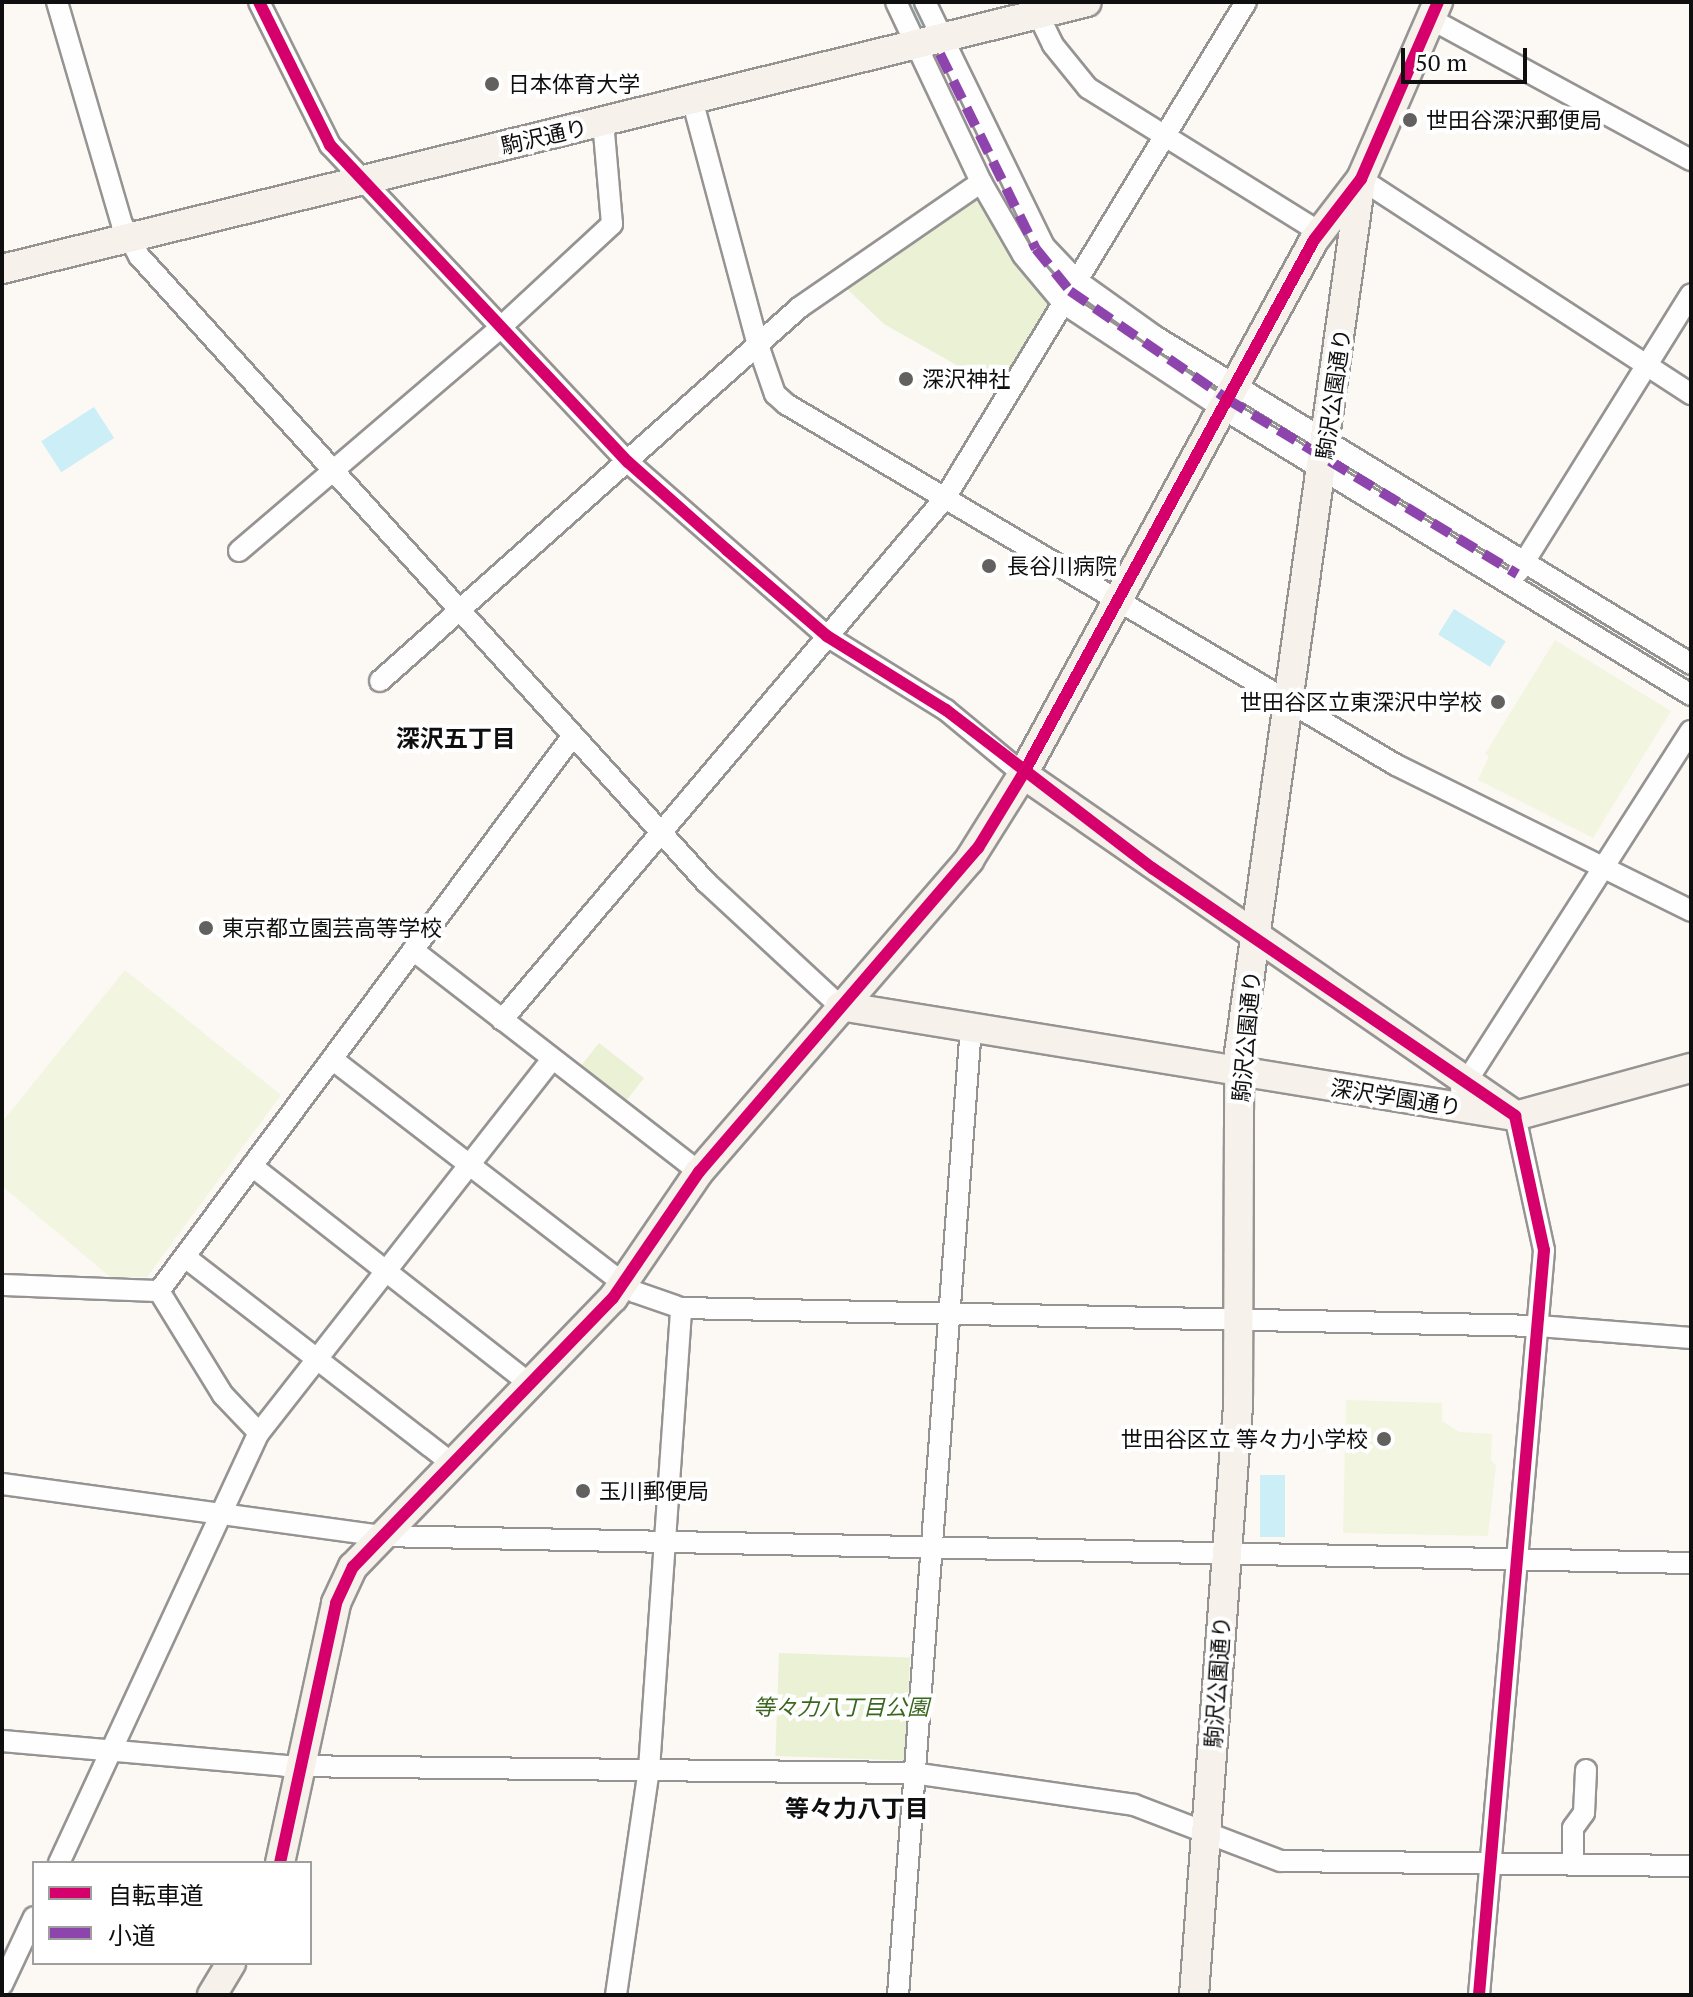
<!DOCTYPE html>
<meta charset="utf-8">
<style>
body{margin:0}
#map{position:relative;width:1693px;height:1997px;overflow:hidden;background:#fcf9f5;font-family:"PT Serif","Noto Sans JP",serif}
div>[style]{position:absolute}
.green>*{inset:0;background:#eaf1d5;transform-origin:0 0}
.pitch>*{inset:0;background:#f2f5df}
.water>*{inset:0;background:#cceef6;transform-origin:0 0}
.river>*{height:30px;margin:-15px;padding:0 15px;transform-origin:15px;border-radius:15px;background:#cceef6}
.roads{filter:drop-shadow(2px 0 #969493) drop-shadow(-2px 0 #969493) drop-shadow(0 2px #969493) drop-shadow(0 -2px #969493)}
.street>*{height:20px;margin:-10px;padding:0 10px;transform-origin:10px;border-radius:10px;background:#fffefe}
.secondary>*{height:28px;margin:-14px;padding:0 14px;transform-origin:14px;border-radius:14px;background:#f6f2eb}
.quiet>*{height:10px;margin-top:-5px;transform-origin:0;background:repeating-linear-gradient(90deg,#8e44ad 0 20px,transparent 0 30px)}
.cycleway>*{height:12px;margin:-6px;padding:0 6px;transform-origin:6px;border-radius:6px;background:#d6006c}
.dots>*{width:22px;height:22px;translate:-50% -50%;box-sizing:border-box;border:4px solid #fff;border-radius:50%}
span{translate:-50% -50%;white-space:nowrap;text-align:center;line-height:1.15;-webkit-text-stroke:8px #fff;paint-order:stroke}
.poi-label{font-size:22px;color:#0f0f0f}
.left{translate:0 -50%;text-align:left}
.right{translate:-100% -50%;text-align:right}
.street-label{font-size:22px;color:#0f0f0f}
.park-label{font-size:22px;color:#3a671f;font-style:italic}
.neighbourhood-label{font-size:24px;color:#0f0f0f;font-weight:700}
.frame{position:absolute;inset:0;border:4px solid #0f0f0f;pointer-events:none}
.legend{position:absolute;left:32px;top:1861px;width:280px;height:104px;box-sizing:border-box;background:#fff;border:2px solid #9f9f9f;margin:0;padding:10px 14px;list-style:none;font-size:24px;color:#0f0f0f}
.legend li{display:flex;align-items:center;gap:16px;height:40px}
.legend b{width:40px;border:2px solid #9f9f9f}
.scale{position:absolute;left:1401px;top:48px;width:126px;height:36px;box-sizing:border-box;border:4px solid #0f0f0f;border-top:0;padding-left:10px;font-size:24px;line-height:28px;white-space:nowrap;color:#0f0f0f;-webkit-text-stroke:6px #fff;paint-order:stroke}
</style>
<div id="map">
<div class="green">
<i style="clip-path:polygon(975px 194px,981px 195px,1051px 306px,1004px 392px,884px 324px,845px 287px)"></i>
<i style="left:599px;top:1043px;width:57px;height:36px;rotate:38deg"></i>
<i style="left:779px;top:1653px;width:131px;height:103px;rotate:2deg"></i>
</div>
<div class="pitch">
<i style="clip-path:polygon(1555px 640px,1671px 711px,1593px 838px,1478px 780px,1489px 756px,1485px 754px)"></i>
<i style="clip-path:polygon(125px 970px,281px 1095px,147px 1277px,110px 1277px,2px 1186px,2px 1122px)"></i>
<i style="clip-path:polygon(1346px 1400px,1442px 1403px,1442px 1421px,1459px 1432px,1492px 1434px,1491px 1460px,1496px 1465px,1488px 1536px,1343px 1533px)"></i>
</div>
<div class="water">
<i style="left:94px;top:407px;width:37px;height:63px;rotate:57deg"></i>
<i style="left:1454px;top:609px;width:61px;height:30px;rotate:32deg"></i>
<i style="left:1260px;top:1475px;width:25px;height:62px"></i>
</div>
<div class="river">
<i style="left:911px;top:2px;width:13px;rotate:61deg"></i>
</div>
<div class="roads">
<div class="street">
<i style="left:57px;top:2px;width:231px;rotate:73.7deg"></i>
<i style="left:122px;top:224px;width:36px;rotate:62deg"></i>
<i style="left:139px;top:256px;width:846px;rotate:47.83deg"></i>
<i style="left:707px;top:883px;width:181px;rotate:42.8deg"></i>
<i style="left:259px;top:2px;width:160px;rotate:63.6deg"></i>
<i style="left:330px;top:145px;width:435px;rotate:46.8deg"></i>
<i style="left:628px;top:462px;width:264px;rotate:41.2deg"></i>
<i style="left:827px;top:636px;width:140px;rotate:31.9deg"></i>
<i style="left:946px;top:710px;width:100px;rotate:39.7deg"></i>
<i style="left:896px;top:2px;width:199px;rotate:64.7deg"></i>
<i style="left:981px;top:182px;width:84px;rotate:60.1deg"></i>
<i style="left:1023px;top:255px;width:62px;rotate:50.2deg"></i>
<i style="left:1063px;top:303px;width:191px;rotate:33.4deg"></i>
<i style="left:1222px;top:408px;width:550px;rotate:31.46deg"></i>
<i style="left:925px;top:2px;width:271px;rotate:64deg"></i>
<i style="left:1044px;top:246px;width:47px;rotate:46.7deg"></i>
<i style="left:1076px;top:280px;width:98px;rotate:35.5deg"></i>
<i style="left:1156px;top:337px;width:627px;rotate:31.43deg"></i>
<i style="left:1038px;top:14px;width:34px;rotate:64deg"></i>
<i style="left:1053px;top:45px;width:55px;rotate:50.9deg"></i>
<i style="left:1088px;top:88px;width:272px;rotate:31.9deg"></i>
<i style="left:1431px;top:19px;width:296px;rotate:28.5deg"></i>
<i style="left:692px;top:99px;width:255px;rotate:75deg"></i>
<i style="left:758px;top:345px;width:52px;rotate:70.9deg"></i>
<i style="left:775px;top:394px;width:15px;rotate:42deg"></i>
<i style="left:786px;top:404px;width:709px;rotate:30.62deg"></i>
<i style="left:1396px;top:765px;width:329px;rotate:26.3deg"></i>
<i style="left:1361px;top:179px;width:394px;rotate:33.1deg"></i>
<i style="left:239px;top:551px;width:346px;rotate:-40.5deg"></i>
<i style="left:502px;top:326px;width:150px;rotate:-42.8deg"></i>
<i style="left:612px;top:224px;width:102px;rotate:-95deg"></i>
<i style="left:1518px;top:572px;width:327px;rotate:-58.1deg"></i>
<i style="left:380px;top:681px;width:562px;rotate:-41.68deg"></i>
<i style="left:800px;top:307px;width:220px;rotate:-34.6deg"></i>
<i style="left:413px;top:950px;width:362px;rotate:37.8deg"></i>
<i style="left:502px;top:1020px;width:685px;rotate:-49.68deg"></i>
<i style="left:945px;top:498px;width:580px;rotate:-58.75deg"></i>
<i style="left:332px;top:1059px;width:382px;rotate:37.6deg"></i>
<i style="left:635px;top:1292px;width:49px;rotate:19.2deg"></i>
<i style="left:681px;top:1308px;width:858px;rotate:1.2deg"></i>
<i style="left:1539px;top:1326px;width:152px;rotate:4.5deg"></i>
<i style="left:1461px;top:1090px;width:426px;rotate:-57.4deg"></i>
<i style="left:252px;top:1166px;width:353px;rotate:38.1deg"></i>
<i style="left:185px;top:1257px;width:337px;rotate:37.7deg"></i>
<i style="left:2px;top:1285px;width:157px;rotate:2.2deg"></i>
<i style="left:159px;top:1291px;width:691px;rotate:-53.3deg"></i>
<i style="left:159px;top:1291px;width:122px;rotate:58.4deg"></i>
<i style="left:223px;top:1395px;width:52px;rotate:46.5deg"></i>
<i style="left:2px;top:1484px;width:382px;rotate:7.8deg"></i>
<i style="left:380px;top:1536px;width:1311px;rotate:1.18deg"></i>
<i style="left:2px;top:1741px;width:284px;rotate:5deg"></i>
<i style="left:285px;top:1766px;width:628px;rotate:0.64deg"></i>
<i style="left:913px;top:1773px;width:223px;rotate:8.2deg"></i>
<i style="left:1134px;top:1805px;width:157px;rotate:20.9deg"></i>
<i style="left:1281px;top:1861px;width:410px;rotate:0.7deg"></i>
<i style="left:59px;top:1863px;width:474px;rotate:-65.1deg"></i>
<i style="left:259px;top:1433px;width:474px;rotate:-51.9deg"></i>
<i style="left:1573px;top:1865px;width:37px;rotate:-90deg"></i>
<i style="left:1573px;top:1828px;width:19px;rotate:-54deg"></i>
<i style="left:1584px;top:1813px;width:43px;rotate:-87.3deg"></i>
<i style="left:2px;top:1985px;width:75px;rotate:-64.8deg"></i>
<i style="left:616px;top:1995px;width:228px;rotate:-81.7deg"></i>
<i style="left:649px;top:1769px;width:462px;rotate:-86deg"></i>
<i style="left:898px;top:1995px;width:972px;rotate:-85.69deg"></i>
<i style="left:1479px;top:1995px;width:748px;rotate:-85.01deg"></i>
<i style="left:1544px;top:1250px;width:137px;rotate:-102.2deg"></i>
</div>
<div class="secondary">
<i style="left:2px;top:269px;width:1117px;rotate:-13.82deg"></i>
<i style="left:1023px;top:774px;width:595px;rotate:34.73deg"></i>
<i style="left:840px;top:1006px;width:684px;rotate:9.26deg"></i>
<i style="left:1515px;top:1116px;width:182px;rotate:-15.3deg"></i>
<i style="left:280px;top:1863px;width:266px;rotate:-77.8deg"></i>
<i style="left:336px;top:1603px;width:40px;rotate:-65deg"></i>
<i style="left:353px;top:1567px;width:374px;rotate:-46deg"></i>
<i style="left:613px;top:1298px;width:153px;rotate:-55.7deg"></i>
<i style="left:699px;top:1172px;width:413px;rotate:-49.1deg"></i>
<i style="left:969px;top:860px;width:102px;rotate:-57.9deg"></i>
<i style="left:1023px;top:774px;width:608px;rotate:-61.41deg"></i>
<i style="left:1314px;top:240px;width:77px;rotate:-52.4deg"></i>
<i style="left:212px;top:1995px;width:37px;rotate:-59deg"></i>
<i style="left:1194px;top:1995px;width:592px;rotate:-85.73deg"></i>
<i style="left:1238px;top:1405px;width:352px;rotate:-89.8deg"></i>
<i style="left:1239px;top:1053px;width:882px;rotate:-82.05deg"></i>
<i style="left:1361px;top:179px;width:193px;rotate:-66.5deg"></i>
</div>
</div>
<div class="quiet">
<i style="left:940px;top:54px;width:217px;rotate:63.8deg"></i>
<i style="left:1036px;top:249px;width:54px;rotate:51deg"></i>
<i style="left:1070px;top:291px;width:191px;rotate:34.5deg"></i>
<i style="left:1227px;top:399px;width:339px;rotate:31.1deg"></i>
</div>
<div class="cycleway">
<i style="left:259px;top:2px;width:160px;rotate:63.6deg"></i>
<i style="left:330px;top:145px;width:435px;rotate:46.8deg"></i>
<i style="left:628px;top:462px;width:132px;rotate:41.6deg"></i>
<i style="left:727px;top:550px;width:132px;rotate:40.7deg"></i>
<i style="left:827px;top:636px;width:140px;rotate:31.9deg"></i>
<i style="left:946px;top:710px;width:260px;rotate:37.5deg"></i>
<i style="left:1152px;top:868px;width:440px;rotate:34.3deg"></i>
<i style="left:1515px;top:1116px;width:137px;rotate:77.8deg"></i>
<i style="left:1544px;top:1250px;width:748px;rotate:94.99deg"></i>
<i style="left:280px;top:1863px;width:266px;rotate:-77.8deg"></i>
<i style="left:336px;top:1603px;width:40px;rotate:-65deg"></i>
<i style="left:353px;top:1567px;width:374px;rotate:-46deg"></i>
<i style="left:613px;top:1298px;width:153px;rotate:-55.7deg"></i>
<i style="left:699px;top:1172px;width:428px;rotate:-49.3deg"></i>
<i style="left:978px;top:848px;width:87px;rotate:-58.7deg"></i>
<i style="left:1023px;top:774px;width:608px;rotate:-61.41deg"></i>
<i style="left:1314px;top:240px;width:77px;rotate:-52.4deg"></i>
<i style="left:1361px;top:179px;width:193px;rotate:-66.5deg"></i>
</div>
<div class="dots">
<i style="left:492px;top:84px;background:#626160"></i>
<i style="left:1410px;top:120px;background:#626160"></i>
<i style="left:906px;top:379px;background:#626160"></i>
<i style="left:989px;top:566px;background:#626160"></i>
<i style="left:1498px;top:702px;background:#626160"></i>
<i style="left:206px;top:928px;background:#626160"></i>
<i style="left:1384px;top:1439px;background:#626160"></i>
<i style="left:583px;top:1491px;background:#626160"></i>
</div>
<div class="poi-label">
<span class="left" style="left:508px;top:84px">日本体育大学</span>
<span class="left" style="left:1426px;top:120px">世田谷深沢郵便局</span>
<span class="left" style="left:922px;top:379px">深沢神社</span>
<span class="left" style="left:1007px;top:566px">長谷川病院</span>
<span class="right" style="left:1482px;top:702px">世田谷区立東深沢中学校</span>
<span class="left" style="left:222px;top:928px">東京都立園芸高等学校</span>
<span class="right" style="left:1368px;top:1439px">世田谷区立 等々力小学校</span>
<span class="left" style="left:599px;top:1491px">玉川郵便局</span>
</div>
<div class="street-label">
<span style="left:544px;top:136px;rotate:-13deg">駒沢通り</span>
<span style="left:1333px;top:394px;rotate:-82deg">駒沢公園通り</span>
<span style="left:1246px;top:1036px;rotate:-85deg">駒沢公園通り</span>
<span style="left:1396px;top:1097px;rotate:9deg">深沢学園通り</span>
<span style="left:1217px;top:1682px;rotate:-86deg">駒沢公園通り</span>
</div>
<div class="park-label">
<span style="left:841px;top:1707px">等々力八丁目公園</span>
</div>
<div class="neighbourhood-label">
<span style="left:456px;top:739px">深沢五丁目</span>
<span style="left:857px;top:1809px">等々力八丁目</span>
</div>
<div class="frame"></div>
<ul class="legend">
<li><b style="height:10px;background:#d6006c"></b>自転車道</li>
<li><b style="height:10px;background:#8e44ad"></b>小道</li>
</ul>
<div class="scale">50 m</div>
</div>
